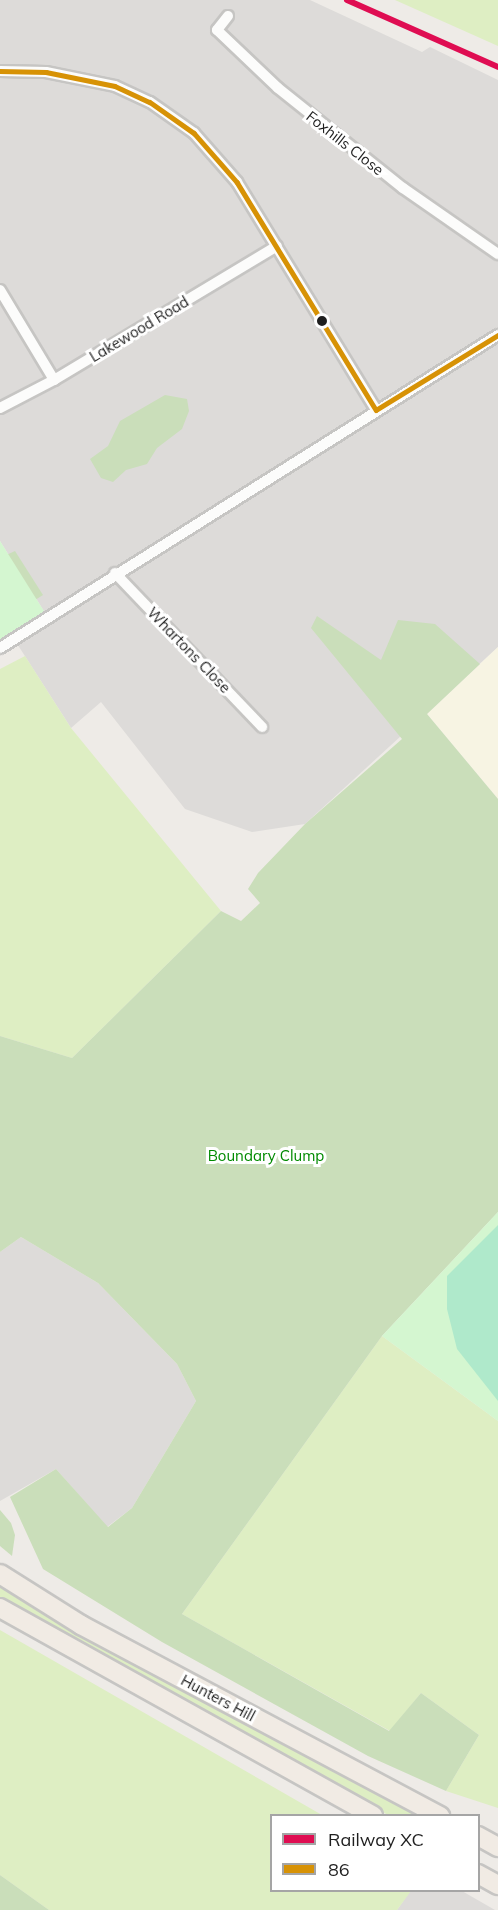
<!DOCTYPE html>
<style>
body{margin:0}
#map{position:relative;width:498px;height:1910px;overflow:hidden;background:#eeebe7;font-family:Mulish,sans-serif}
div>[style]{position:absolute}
.residential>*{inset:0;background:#dddbd9}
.education>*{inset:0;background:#f7f4e3}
.grass>*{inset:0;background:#deeec3}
.forest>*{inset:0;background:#cadeba}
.park>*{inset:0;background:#d4f6d0}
.pitch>*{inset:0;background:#afe9cb}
.roads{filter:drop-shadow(2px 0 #c6c5c3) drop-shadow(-2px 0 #c6c5c3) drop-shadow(0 2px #c6c5c3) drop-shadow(0 -2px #c6c5c3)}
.street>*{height:10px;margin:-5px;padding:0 5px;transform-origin:5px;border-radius:5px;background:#fcfcfb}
.primary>*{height:18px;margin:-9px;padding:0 9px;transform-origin:9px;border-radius:9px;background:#f1ebe4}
.bus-1>*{height:4.5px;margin:-2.25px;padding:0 2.25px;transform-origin:2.25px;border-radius:2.25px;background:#d79205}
.rail-1>*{height:6px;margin:-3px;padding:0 3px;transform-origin:3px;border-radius:3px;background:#df0d52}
.dots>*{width:16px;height:16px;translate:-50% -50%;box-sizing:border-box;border:3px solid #fff;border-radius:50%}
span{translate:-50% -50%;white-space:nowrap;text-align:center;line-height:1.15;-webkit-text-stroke:6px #fff;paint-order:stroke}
.street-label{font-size:15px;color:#1f1f1f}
.park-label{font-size:15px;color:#008a00}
.legend{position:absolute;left:270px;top:1814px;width:210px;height:78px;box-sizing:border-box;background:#fff;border:2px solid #a5a5a5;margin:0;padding:8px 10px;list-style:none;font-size:18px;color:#1f1f1f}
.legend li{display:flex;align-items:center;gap:12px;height:30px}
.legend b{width:30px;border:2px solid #a5a5a5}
</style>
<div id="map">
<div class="residential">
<i style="clip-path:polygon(0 0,310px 0,422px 52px,430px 47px,498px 80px,498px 647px,305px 824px,252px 832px,185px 809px,101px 702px,71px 728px,14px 639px,47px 616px,0 541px)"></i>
<i style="clip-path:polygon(21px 1237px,98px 1283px,177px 1364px,196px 1401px,132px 1508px,107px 1527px,56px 1469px,0 1501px,0 1252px)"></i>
<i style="clip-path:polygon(411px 1890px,462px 1891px,495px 1910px,397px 1910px)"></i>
</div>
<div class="education">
<i style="clip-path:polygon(498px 647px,498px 799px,427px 714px)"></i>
</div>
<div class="grass">
<i style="clip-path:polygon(395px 0,498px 0,498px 46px)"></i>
<i style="clip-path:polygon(25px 656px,71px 728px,221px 911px,72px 1058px,0 1036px,0 669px)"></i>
<i style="clip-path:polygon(382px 1336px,498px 1421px,498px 1808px,446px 1791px,479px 1735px,421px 1693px,390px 1731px,182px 1614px)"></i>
<i style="clip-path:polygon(0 1586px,161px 1678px,420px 1815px,388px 1815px,0 1597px)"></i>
<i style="clip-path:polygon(0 1630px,322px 1815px,272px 1816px,272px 1890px,411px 1891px,397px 1910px,49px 1910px,0 1875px)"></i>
</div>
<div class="forest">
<i style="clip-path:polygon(165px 395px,187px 399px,189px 411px,182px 429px,157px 448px,147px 464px,126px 470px,113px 482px,101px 478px,90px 459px,108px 446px,120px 421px)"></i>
<i style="clip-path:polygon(15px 551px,43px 595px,0 622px,0 558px)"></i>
<i style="clip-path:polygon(317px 616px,381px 660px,398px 620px,435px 624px,480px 664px,427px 714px,498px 799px,498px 1212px,382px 1336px,182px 1614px,389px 1731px,421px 1693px,479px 1735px,446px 1791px,368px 1756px,162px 1642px,43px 1569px,10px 1497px,56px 1469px,108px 1527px,132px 1508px,196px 1401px,177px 1364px,98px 1283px,21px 1237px,0 1252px,0 1036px,72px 1058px,221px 911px,241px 921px,260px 903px,248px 889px,258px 873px,305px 824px,402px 739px,311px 628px)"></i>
<i style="clip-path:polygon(0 1510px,11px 1523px,15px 1535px,12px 1556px,0 1546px)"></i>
<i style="clip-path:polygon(0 1875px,49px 1910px,0 1910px)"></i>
</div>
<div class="park">
<i style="clip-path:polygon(0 541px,47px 616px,0 648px)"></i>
<i style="clip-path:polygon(498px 1212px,498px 1421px,382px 1336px)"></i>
</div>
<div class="pitch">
<i style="clip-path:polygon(498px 1225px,498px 1401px,457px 1349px,447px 1309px,447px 1276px)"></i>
</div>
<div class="roads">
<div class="street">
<i style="left:228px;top:16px;width:18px;rotate:128deg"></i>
<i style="left:217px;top:30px;width:84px;rotate:43.6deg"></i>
<i style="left:278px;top:88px;width:160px;rotate:38.7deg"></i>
<i style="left:403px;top:188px;width:116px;rotate:34.8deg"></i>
<i style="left:0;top:71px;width:46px;rotate:1.2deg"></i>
<i style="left:46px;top:72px;width:70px;rotate:11.5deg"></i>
<i style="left:115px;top:86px;width:38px;rotate:25deg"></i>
<i style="left:150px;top:102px;width:54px;rotate:35.2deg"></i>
<i style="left:194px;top:133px;width:65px;rotate:48.7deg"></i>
<i style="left:237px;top:182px;width:267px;rotate:58.6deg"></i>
<i style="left:0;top:290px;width:105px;rotate:59deg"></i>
<i style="left:0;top:408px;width:61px;rotate:-27.4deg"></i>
<i style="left:54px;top:380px;width:260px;rotate:-31deg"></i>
<i style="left:115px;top:573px;width:213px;rotate:46.3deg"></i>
<i style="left:0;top:648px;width:588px;rotate:-32.15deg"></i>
</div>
<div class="primary">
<i style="left:0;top:1574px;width:96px;rotate:32.2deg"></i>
<i style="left:81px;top:1625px;width:407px;rotate:28deg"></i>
<i style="left:0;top:1608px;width:427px;rotate:29.1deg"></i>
<i style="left:478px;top:1836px;width:23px;rotate:29deg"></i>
<i style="left:478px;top:1874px;width:23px;rotate:29deg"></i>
</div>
</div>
<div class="bus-1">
<i style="left:0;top:71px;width:46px;rotate:1.2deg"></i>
<i style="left:46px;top:72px;width:70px;rotate:11.5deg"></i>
<i style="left:115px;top:86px;width:38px;rotate:25deg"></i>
<i style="left:150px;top:102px;width:54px;rotate:35.2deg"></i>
<i style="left:194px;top:133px;width:65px;rotate:48.7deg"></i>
<i style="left:237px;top:182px;width:267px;rotate:58.6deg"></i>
<i style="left:376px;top:410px;width:143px;rotate:-31.6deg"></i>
</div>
<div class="rail-1">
<i style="left:347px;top:0;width:165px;rotate:23.9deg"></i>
</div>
<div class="dots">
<i style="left:322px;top:321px;background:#1f1f1f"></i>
</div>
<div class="street-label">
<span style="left:345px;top:143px;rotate:38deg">Foxhills Close</span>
<span style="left:139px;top:329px;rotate:-31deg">Lakewood Road</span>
<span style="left:189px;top:650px;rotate:46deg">Whartons Close</span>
<span style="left:218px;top:1698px;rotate:28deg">Hunters Hill</span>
</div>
<div class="park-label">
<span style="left:266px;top:1156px">Boundary Clump</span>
</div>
<ul class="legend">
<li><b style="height:8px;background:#df0d52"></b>Railway XC</li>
<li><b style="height:8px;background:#d79205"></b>86</li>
</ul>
</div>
